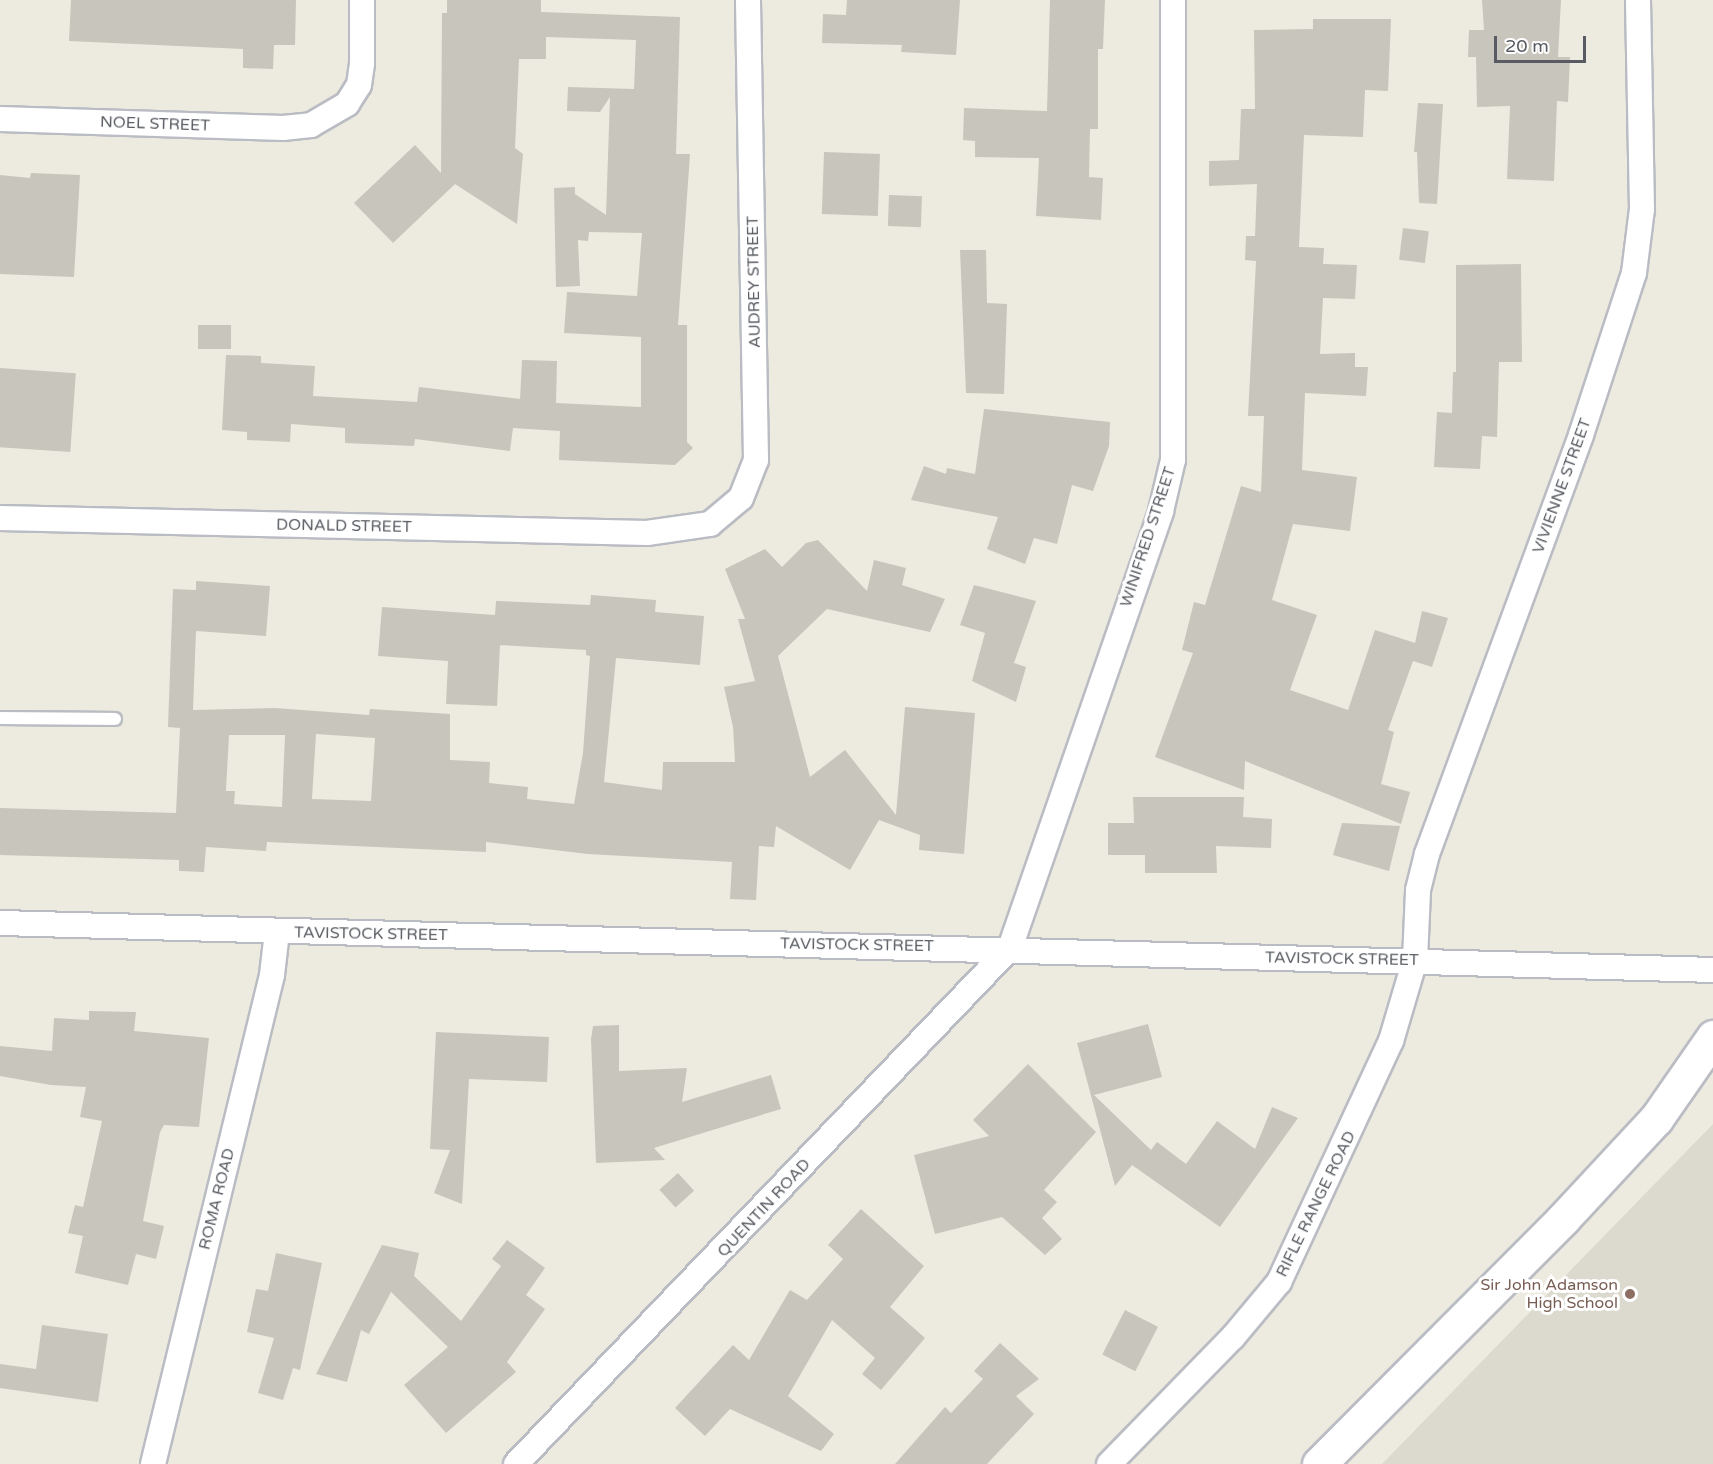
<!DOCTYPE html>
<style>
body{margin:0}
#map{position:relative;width:1713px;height:1464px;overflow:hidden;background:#edebdf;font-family:"Varela Round",sans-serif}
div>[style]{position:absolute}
.education>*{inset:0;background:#dcdace}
.building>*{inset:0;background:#c8c5bc;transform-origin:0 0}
.roads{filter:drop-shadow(2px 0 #babcc3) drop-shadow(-2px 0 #babcc3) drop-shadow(0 2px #babcc3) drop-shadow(0 -2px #babcc3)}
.service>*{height:12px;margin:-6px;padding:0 6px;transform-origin:6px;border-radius:6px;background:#fff}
.minor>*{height:24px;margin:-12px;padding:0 12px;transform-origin:12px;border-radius:12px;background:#fff}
.secondary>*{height:33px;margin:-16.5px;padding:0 16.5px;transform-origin:16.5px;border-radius:16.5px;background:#fff}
.dots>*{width:16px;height:16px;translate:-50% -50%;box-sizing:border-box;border:3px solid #fff;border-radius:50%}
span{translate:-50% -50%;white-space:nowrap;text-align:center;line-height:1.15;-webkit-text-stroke:6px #fff;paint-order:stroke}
.street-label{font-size:16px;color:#585c62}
.education-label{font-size:16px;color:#785e54}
.right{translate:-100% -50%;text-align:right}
.scale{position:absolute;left:1494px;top:36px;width:92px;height:27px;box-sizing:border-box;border:3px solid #585c62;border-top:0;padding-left:8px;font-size:18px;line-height:21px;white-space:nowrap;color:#585c62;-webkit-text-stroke:4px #fff;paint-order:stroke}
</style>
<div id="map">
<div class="education">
<i style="clip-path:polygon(1713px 1124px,1713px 1464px,1382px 1464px)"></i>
</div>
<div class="building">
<i style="clip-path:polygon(71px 0,296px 0,295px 45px,274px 45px,273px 69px,243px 68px,243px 49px,69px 41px)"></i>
<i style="clip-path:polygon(447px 0,541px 0,541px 12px,680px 17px,676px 154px,690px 154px,678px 325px,687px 325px,687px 442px,693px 448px,675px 465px,559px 460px,560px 431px,513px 428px,510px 451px,415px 439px,414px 446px,345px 443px,345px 428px,291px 424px,290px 442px,247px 440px,247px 432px,222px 430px,226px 355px,261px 356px,261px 363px,315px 366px,313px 396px,417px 402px,419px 387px,520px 399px,522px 360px,557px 361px,556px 403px,641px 407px,641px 337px,564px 333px,567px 292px,637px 296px,642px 233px,589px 232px,588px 241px,578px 240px,580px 286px,556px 287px,554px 188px,575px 187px,575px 194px,606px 215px,610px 97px,600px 112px,567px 111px,568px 87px,634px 89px,636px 40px,546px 37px,546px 59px,519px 59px,515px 148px,523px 154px,517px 224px,455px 184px,393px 243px,354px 203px,415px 145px,441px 173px,442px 13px,447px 13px)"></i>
<i style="clip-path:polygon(847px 0,960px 0,956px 55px,901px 52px,902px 45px,822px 43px,823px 14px,846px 15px)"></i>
<i style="clip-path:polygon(1050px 0,1105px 0,1103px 49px,1098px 49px,1098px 129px,1090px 129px,1089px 177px,1103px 178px,1101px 220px,1036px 216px,1039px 158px,975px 157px,975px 141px,963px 140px,964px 108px,1047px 111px)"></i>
<i style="clip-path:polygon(1482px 0,1561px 0,1558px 57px,1570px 57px,1568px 102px,1557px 101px,1554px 181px,1507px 179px,1510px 106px,1477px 107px,1476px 57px,1468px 57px,1469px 30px,1484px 30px)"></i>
<i style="clip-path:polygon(1313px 19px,1391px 19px,1388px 91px,1365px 90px,1363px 137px,1304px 135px,1299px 247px,1324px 248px,1323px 264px,1357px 265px,1355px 299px,1323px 298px,1320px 354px,1355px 353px,1355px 367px,1368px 367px,1366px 396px,1305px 393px,1302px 470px,1357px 477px,1350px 531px,1293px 524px,1272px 600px,1317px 615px,1290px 690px,1348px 710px,1375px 630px,1415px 643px,1422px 611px,1448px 618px,1432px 667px,1413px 661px,1388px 730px,1394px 732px,1381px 784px,1410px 792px,1401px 824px,1245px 761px,1244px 790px,1155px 757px,1193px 653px,1182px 650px,1194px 602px,1205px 605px,1241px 486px,1261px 492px,1264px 416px,1248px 416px,1256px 261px,1245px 260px,1246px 236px,1255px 236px,1257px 184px,1209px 186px,1209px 161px,1239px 160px,1241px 109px,1255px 109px,1254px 30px,1313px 29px)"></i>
<i style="clip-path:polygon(1418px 103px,1443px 104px,1437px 204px,1419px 203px,1417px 152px,1414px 152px)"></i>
<i style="left:824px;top:152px;width:56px;height:62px;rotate:2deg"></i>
<i style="clip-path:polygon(31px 173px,80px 175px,74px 277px,0 274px,0 175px,30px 178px)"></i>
<i style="left:889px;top:195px;width:33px;height:31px;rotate:2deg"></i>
<i style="left:1403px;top:228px;width:26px;height:32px;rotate:7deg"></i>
<i style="clip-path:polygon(960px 250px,986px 250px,987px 303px,1007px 304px,1004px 394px,966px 393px)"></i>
<i style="clip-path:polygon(1521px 264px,1522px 362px,1499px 362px,1497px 437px,1482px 436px,1480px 469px,1434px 467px,1437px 412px,1452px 413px,1453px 372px,1456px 372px,1456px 265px)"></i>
<i style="left:198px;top:325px;width:33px;height:24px"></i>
<i style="left:0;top:368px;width:76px;height:79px;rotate:4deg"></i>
<i style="clip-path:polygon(984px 409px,1110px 422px,1109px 446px,1093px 491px,1072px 485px,1057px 544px,1034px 538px,1025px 564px,987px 549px,998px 517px,911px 500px,924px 466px,946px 474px,947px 468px,975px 474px)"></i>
<i style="clip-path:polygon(evenodd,818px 540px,867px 591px,874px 560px,906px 568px,902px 585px,945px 599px,930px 632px,827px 609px,778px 656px,810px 777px,845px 750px,896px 815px,905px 707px,975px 713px,964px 854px,919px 850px,920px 835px,879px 820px,850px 870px,776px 826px,774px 847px,759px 846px,756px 900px,730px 899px,732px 862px,588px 854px,486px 842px,486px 852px,267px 842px,266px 851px,206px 847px,204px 872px,179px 871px,179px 860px,0 855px,0 808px,176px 813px,180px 728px,168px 727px,173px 589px,196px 590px,196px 581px,270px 586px,266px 636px,196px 631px,193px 710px,275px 708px,369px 715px,370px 709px,450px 714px,450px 760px,490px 762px,489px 783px,528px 787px,527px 799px,574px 804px,583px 753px,590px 656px,586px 655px,586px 650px,500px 645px,497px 706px,446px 704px,448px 661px,378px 656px,382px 607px,495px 615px,496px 601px,590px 605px,591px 595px,656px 600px,655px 612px,704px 616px,700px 665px,616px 658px,604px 782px,662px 790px,663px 762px,735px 762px,733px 727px,724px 687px,755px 681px,738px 619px,745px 619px,725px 569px,765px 549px,782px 567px,806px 543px,818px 540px,316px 734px,375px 738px,371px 801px,312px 799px,316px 734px,818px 540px,229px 735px,285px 735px,282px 807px,234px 804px,235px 791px,226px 791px,229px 735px)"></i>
<i style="clip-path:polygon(974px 585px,1036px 601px,1014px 663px,1026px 667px,1016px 702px,972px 681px,985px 633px,960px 625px)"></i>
<i style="clip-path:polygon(1133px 797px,1244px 797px,1243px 817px,1272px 819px,1271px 848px,1216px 846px,1217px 873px,1145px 873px,1145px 855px,1108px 855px,1108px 823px,1134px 823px)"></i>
<i style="clip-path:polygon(1342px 823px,1400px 826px,1389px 871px,1333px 855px)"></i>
<i style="clip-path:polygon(89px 1011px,136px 1012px,134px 1031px,209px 1038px,199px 1127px,164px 1125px,160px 1132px,143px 1221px,164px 1226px,156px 1259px,136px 1254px,128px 1285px,75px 1273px,83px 1236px,68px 1233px,75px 1205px,83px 1207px,102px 1121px,80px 1117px,86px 1087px,51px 1085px,0 1076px,0 1046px,52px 1051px,54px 1018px,89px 1020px)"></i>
<i style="clip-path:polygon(1148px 1024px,1162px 1077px,1094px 1095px,1151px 1150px,1157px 1142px,1186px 1164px,1217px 1121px,1255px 1149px,1272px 1107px,1298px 1118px,1220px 1227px,1132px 1165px,1115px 1186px,1077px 1043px)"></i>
<i style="clip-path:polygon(619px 1025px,619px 1071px,687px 1068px,682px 1102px,771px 1075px,781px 1109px,654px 1148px,665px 1160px,596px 1163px,591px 1039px,593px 1026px)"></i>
<i style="clip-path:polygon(436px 1032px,549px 1037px,547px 1082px,469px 1079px,462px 1204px,434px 1193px,450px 1150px,430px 1149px)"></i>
<i style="clip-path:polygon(1028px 1064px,1096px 1132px,1044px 1190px,1057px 1202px,1042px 1218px,1062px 1239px,1045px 1255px,1002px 1217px,935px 1234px,914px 1155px,989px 1136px,973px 1120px)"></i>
<i style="left:678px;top:1173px;width:24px;height:25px;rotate:48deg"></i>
<i style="clip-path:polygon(861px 1209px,924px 1266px,890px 1307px,925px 1338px,881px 1390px,862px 1374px,875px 1358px,832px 1320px,788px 1396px,834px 1434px,821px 1451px,730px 1409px,705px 1436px,675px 1408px,733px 1345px,749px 1360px,790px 1290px,807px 1300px,843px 1259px,828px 1245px)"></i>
<i style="clip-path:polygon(507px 1240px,545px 1268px,526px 1295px,545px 1309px,507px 1362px,516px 1372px,446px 1433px,404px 1385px,448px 1347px,391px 1292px,369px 1334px,361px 1330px,347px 1382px,316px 1374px,382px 1245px,419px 1253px,414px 1276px,461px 1321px,501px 1266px,492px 1259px)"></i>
<i style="clip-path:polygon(276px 1253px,322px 1263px,300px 1370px,293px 1368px,283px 1400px,258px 1393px,274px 1338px,247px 1332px,256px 1289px,268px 1291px)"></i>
<i style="left:1125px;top:1310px;width:37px;height:50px;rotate:27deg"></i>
<i style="clip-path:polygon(42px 1325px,108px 1334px,98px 1402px,0 1388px,0 1364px,36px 1369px)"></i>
<i style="clip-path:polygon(1000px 1343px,1039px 1379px,1016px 1396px,1034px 1414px,987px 1464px,895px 1464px,945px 1407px,951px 1413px,983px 1379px,974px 1371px)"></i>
</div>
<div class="roads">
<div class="service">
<i style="left:0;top:718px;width:115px;rotate:0.5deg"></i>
</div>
<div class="minor">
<i style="left:0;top:119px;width:283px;rotate:1.8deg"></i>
<i style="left:283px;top:128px;width:28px;rotate:-6deg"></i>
<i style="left:311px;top:125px;width:42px;rotate:-30.3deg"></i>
<i style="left:347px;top:104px;width:22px;rotate:-58deg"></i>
<i style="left:359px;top:85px;width:22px;rotate:-82deg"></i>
<i style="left:362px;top:63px;width:63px;rotate:-90deg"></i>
<i style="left:0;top:518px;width:647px;rotate:1.33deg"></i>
<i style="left:647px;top:533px;width:64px;rotate:-8.1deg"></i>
<i style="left:710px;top:524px;width:40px;rotate:-40deg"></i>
<i style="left:741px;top:498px;width:41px;rotate:-68.5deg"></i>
<i style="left:756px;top:460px;width:460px;rotate:-91deg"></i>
<i style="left:0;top:923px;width:1714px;rotate:1.57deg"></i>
<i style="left:153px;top:1464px;width:503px;rotate:-76.32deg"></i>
<i style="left:272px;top:975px;width:43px;rotate:-83.4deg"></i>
<i style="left:516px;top:1464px;width:714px;rotate:-46.25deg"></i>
<i style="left:1010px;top:948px;width:462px;rotate:-70.9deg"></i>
<i style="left:1161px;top:511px;width:52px;rotate:-76.8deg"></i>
<i style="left:1173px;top:460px;width:460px;rotate:-90deg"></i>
<i style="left:1109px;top:1464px;width:177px;rotate:-45.7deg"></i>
<i style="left:1233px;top:1337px;width:72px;rotate:-50.1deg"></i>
<i style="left:1279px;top:1282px;width:266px;rotate:-65.1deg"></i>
<i style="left:1391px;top:1041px;width:84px;rotate:-73.5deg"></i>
<i style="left:1415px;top:960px;width:70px;rotate:-87.5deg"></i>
<i style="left:1418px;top:890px;width:37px;rotate:-76deg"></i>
<i style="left:1427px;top:854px;width:446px;rotate:-69.8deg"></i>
<i style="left:1581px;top:435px;width:170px;rotate:-71.9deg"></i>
<i style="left:1634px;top:273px;width:64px;rotate:-82.9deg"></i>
<i style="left:1642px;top:209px;width:209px;rotate:-91.1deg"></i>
</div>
<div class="secondary">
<i style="left:1319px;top:1464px;width:346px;rotate:-45.1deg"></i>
<i style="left:1563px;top:1219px;width:137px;rotate:-47.1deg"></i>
<i style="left:1656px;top:1119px;width:100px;rotate:-55.2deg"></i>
</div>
</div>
<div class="dots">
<i style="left:1630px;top:1294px;background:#8d6e63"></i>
</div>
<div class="street-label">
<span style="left:155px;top:124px;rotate:2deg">NOEL STREET</span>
<span style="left:754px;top:282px;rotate:-91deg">AUDREY STREET</span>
<span style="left:1562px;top:486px;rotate:-70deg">VIVIENNE STREET</span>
<span style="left:344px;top:526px;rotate:1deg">DONALD STREET</span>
<span style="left:1148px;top:537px;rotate:-72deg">WINIFRED STREET</span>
<span style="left:371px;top:934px;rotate:1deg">TAVISTOCK STREET</span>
<span style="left:857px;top:945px;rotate:1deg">TAVISTOCK STREET</span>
<span style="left:1342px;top:959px;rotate:1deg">TAVISTOCK STREET</span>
<span style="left:217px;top:1199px;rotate:-76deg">ROMA ROAD</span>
<span style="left:1316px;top:1204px;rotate:-64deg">RIFLE RANGE ROAD</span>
<span style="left:764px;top:1208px;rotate:-47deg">QUENTIN ROAD</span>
</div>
<div class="education-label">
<span class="right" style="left:1618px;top:1294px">Sir John Adamson<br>High School</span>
</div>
<div class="scale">20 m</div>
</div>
